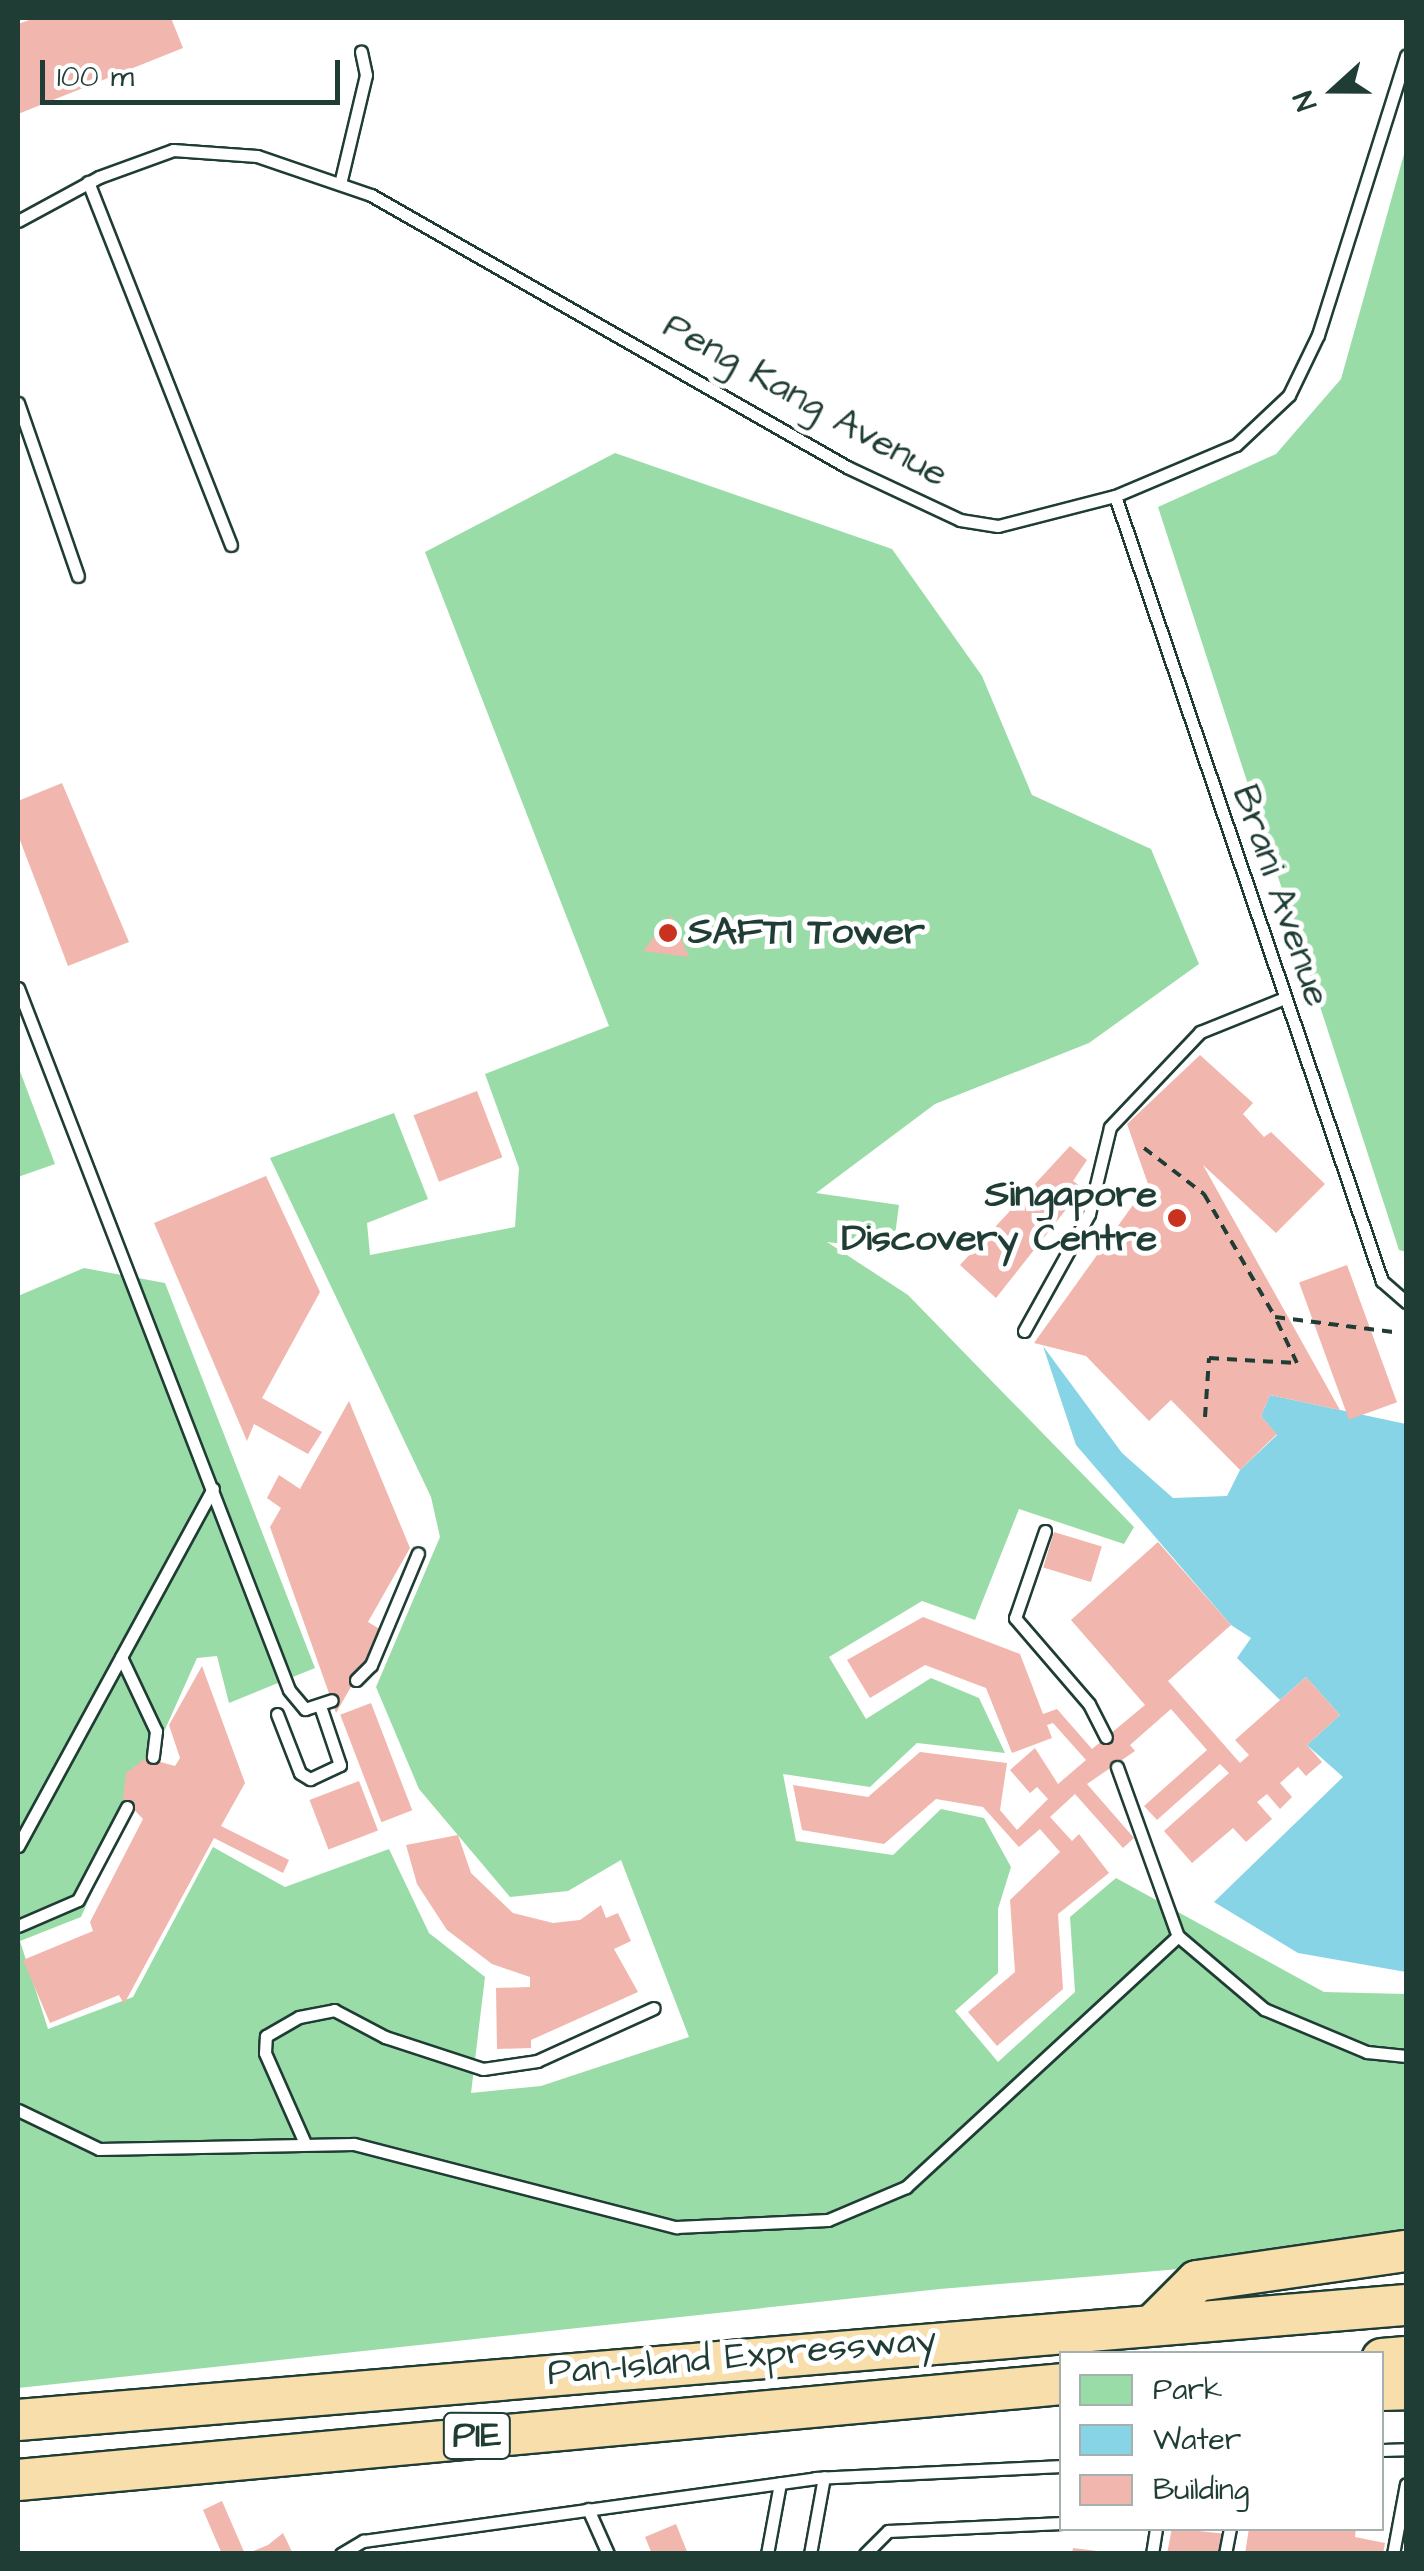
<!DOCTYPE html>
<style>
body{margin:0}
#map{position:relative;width:1424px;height:2571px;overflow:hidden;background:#fff;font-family:"Architects Daughter",sans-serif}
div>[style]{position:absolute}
.green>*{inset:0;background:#9adca7}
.water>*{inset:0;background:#86d4e5}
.building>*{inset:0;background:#f1b6ad;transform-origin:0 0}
.path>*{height:4px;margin-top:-2px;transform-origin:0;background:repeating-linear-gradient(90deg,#1f3d34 0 10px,transparent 0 18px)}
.roads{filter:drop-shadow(2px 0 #1f3d34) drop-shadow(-2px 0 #1f3d34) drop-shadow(0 2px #1f3d34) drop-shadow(0 -2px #1f3d34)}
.lane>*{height:11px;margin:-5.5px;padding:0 5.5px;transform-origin:5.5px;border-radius:5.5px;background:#fff}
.highway>*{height:40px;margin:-20px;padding:0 20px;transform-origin:20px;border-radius:20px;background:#f8deab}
.dots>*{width:28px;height:28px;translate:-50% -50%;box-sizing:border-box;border:5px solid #fff;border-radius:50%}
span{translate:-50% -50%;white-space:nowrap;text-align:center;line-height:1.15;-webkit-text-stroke:10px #fff;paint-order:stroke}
.shield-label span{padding:2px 8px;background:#fff;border:2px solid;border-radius:8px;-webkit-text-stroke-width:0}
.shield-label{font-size:35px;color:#1f3d34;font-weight:700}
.street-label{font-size:38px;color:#1f3d34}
.poi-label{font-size:38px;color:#1f3d34;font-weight:700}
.left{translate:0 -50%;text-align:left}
.right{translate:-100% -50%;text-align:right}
.frame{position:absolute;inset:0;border:20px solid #1f3d34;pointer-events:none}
.legend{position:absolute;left:1059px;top:2351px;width:325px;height:180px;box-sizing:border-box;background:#fff;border:2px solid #a5b1ae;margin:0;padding:12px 18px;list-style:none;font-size:30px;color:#1f3d34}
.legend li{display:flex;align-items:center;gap:20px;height:50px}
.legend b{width:50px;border:2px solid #a5b1ae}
.north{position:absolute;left:1284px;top:40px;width:100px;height:100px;-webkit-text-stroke:8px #fff;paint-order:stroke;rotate:249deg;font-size:28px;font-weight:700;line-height:40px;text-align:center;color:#1f3d34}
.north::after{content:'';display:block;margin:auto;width:35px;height:45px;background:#1f3d34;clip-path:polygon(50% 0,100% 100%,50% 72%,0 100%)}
.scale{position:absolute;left:40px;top:60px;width:300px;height:45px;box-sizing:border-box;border:5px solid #1f3d34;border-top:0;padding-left:12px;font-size:30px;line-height:35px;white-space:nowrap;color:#1f3d34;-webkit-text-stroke:8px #fff;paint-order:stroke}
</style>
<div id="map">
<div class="green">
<i style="clip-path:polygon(1406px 147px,1406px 1252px,1399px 1250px,1158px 507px,1276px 454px,1341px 379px)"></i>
<i style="clip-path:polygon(615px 453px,892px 549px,982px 676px,1032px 795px,1151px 849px,1199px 964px,1089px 1043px,935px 1104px,816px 1193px,899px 1205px,893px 1250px,827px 1242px,908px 1295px,1134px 1527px,1124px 1544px,1019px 1509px,975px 1620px,922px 1601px,829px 1657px,866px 1719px,931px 1678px,979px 1698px,1005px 1753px,917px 1743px,870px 1787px,783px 1774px,796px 1841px,893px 1855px,941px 1809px,984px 1818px,1011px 1867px,998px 1909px,998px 1973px,955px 2011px,998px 2062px,1075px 1992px,1070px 1917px,1116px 1878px,1324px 1992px,1406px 1994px,1406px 2250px,940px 2289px,18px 2388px,18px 1296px,84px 1268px,165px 1283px,315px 1668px,229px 1703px,217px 1656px,197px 1658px,81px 1917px,20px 1941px,48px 2029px,133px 1997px,213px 1847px,285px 1887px,389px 1849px,429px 1933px,485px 1977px,471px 2093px,541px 2086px,689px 2037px,621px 1860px,568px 1891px,510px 1897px,419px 1789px,376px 1687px,440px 1537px,431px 1497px,270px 1158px,394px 1113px,428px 1199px,367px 1223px,370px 1255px,515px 1227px,519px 1168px,485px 1074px,609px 1026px,425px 552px)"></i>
<i style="clip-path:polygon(18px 1066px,55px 1164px,18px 1177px)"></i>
</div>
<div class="water">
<i style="clip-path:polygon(1043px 1346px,1122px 1453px,1173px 1498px,1227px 1496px,1240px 1470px,1277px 1435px,1261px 1416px,1270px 1395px,1406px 1424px,1406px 1972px,1298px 1953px,1214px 1902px,1343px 1777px,1307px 1745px,1340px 1715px,1306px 1677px,1280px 1700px,1237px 1658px,1251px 1638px,1231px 1625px,1076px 1445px)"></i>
</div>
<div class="building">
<i style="clip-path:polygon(35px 18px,171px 18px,183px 48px,18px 114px,18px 24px)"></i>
<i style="clip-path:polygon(62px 783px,129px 942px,68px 966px,18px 835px,18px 801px)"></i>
<i style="clip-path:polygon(671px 915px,689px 957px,643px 951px)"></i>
<i style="clip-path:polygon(1200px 1055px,1253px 1103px,1243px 1114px,1264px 1137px,1271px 1132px,1325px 1184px,1276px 1233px,1203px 1165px,1340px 1410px,1270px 1395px,1261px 1416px,1277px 1434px,1240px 1470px,1171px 1400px,1149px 1421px,1086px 1356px,1034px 1343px,1148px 1184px,1127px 1124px)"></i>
<i style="left:477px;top:1091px;width:71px;height:68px;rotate:69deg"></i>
<i style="clip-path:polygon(1070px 1146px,1087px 1160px,1073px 1181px,1083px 1188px,996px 1298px,960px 1265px)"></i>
<i style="clip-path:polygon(266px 1176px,320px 1292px,262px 1398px,322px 1432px,308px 1454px,254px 1424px,247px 1441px,154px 1223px)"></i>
<i style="left:1347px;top:1265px;width:146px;height:51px;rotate:70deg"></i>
<i style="clip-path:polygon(349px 1401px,410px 1548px,368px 1622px,383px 1631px,336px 1713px,270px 1527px,281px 1508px,267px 1498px,279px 1475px,300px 1489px)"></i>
<i style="left:1054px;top:1532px;width:50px;height:37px;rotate:17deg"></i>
<i style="clip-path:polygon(1158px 1542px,1231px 1625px,1168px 1681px,1240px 1763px,1249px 1755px,1235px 1740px,1306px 1677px,1340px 1715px,1307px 1745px,1322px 1762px,1306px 1776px,1298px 1767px,1280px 1783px,1292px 1797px,1280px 1809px,1267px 1794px,1257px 1802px,1272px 1819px,1246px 1842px,1233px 1828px,1192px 1863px,1164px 1831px,1229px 1773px,1220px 1764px,1157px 1820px,1144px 1806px,1207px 1750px,1171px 1709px,1130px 1745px,1135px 1751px,1087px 1784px,1134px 1838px,1123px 1848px,1075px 1794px,1050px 1817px,1072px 1841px,1079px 1834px,1109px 1873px,1058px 1914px,1063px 1989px,997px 2046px,968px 2012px,1015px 1972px,1010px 1900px,1060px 1852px,1040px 1829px,1019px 1847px,983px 1807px,936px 1799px,884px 1844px,802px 1830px,793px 1785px,868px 1797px,920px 1752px,1007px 1763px,1000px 1810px,1017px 1830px,1048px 1799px,1037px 1787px,1030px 1793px,1010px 1770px,1035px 1748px,1058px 1784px,1086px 1760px,1053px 1723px,1047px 1725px,1052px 1738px,1012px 1753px,986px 1688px,925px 1665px,870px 1698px,847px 1660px,923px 1617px,1020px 1654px,1043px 1714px,1057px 1709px,1092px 1749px,1145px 1705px,1071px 1620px)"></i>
<i style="clip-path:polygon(202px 1666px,245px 1783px,221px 1826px,289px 1860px,283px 1873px,214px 1838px,124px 2004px,119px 1995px,50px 2023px,23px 1960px,93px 1931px,90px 1922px,143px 1819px,123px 1798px,126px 1773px,146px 1758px,175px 1766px,180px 1758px,169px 1725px)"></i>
<i style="left:371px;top:1703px;width:115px;height:33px;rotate:69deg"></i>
<i style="left:359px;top:1781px;width:53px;height:53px;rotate:69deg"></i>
<i style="clip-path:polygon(458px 1835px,471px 1873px,513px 1913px,553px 1923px,580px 1920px,601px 1905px,606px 1918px,618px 1913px,631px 1941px,614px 1949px,638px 1992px,531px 2040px,531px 2048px,497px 2049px,496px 1988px,530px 1987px,530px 1977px,492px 1964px,447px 1930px,417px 1884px,406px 1845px)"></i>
<i style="clip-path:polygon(222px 2501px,245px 2554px,222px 2554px,203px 2510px)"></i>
<i style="clip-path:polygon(676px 2524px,688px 2554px,652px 2554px,645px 2537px)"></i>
<i style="clip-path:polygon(1172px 2528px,1226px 2534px,1222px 2554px,1167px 2554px)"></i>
<i style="clip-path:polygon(1249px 2528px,1356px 2528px,1355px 2537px,1385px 2543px,1383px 2554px,1245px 2554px)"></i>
<i style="clip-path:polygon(283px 2533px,293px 2554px,246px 2554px,268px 2545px)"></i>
<i style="clip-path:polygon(1073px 2548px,1097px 2551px,1096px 2554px,1072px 2554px)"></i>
</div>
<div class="path">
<i style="left:1144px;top:1148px;width:76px;rotate:37.5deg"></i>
<i style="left:1204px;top:1194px;width:142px;rotate:60deg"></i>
<i style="left:1275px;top:1317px;width:119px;rotate:7.2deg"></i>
<i style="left:1205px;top:1417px;width:59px;rotate:-86.1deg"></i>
<i style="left:1209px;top:1358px;width:88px;rotate:3.3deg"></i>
<i style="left:1297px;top:1363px;width:51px;rotate:-115.6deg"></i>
</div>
<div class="roads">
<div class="lane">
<i style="left:88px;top:182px;width:390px;rotate:68.5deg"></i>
<i style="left:340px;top:184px;width:112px;rotate:-76.6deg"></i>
<i style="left:366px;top:75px;width:24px;rotate:-102deg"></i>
<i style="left:18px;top:221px;width:92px;rotate:-28.5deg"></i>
<i style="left:99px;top:177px;width:79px;rotate:-20deg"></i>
<i style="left:173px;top:150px;width:84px;rotate:4.1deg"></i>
<i style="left:257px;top:156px;width:120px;rotate:18.9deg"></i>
<i style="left:371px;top:195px;width:548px;rotate:29.74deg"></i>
<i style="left:847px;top:467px;width:125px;rotate:25.1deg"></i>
<i style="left:960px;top:520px;width:38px;rotate:9deg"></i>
<i style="left:998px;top:526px;width:121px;rotate:-14.4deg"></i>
<i style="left:1115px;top:496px;width:131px;rotate:-22.9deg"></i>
<i style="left:1236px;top:445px;width:73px;rotate:-43.3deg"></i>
<i style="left:1289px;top:395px;width:67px;rotate:-64.2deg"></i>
<i style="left:1318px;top:335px;width:293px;rotate:-72.5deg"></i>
<i style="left:18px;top:403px;width:183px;rotate:70.9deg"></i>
<i style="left:1115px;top:496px;width:829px;rotate:71.22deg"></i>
<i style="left:1382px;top:1281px;width:32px;rotate:41deg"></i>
<i style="left:18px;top:988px;width:752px;rotate:68.89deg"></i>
<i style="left:289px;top:1690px;width:25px;rotate:50deg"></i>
<i style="left:305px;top:1709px;width:28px;rotate:-18deg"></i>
<i style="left:1024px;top:1331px;width:134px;rotate:-60.9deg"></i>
<i style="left:1089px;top:1214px;width:89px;rotate:-76.4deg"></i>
<i style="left:1110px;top:1127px;width:131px;rotate:-46.5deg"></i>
<i style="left:1200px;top:1032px;width:88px;rotate:-21.9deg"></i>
<i style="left:1045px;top:1531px;width:92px;rotate:109deg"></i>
<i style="left:1015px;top:1618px;width:113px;rotate:49.3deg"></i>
<i style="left:1089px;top:1704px;width:37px;rotate:63deg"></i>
<i style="left:121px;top:1657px;width:82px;rotate:64.7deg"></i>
<i style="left:156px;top:1731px;width:26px;rotate:97deg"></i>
<i style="left:356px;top:1680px;width:21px;rotate:-45deg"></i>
<i style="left:371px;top:1665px;width:121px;rotate:-67.2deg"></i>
<i style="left:277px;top:1714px;width:63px;rotate:68.7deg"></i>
<i style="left:300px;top:1773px;width:12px;rotate:31deg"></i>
<i style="left:310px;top:1779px;width:33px;rotate:-25deg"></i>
<i style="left:340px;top:1765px;width:62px;rotate:-108.7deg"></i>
<i style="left:1117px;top:1767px;width:180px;rotate:70.2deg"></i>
<i style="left:1178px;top:1936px;width:113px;rotate:40.3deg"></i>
<i style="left:1264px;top:2009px;width:112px;rotate:22.7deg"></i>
<i style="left:1367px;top:2052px;width:39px;rotate:6deg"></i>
<i style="left:18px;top:1846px;width:407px;rotate:-61.4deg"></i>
<i style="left:18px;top:1926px;width:65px;rotate:-23.4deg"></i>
<i style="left:78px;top:1900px;width:105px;rotate:-62.2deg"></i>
<i style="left:18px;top:2110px;width:90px;rotate:25.7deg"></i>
<i style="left:99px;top:2149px;width:255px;rotate:-1.1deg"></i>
<i style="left:354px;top:2144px;width:333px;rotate:14.5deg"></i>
<i style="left:676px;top:2227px;width:152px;rotate:-2.6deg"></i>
<i style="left:828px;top:2220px;width:85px;rotate:-22.9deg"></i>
<i style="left:906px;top:2187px;width:370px;rotate:-42.7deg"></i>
<i style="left:304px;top:2141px;width:96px;rotate:-113.9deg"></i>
<i style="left:265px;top:2053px;width:17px;rotate:-87deg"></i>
<i style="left:266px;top:2036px;width:38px;rotate:-30deg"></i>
<i style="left:299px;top:2017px;width:36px;rotate:-11deg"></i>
<i style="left:334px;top:2010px;width:58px;rotate:27.9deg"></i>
<i style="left:385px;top:2037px;width:103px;rotate:18.1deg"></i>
<i style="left:483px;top:2069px;width:55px;rotate:-8.4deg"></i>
<i style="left:537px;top:2061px;width:128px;rotate:-24.4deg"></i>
<i style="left:1382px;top:2450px;width:24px;rotate:-2deg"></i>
<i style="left:588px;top:2509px;width:49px;rotate:66deg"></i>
<i style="left:341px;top:2554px;width:26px;rotate:-31deg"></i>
<i style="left:363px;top:2541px;width:456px;rotate:-7.9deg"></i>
<i style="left:815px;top:2478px;width:247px;rotate:-2.8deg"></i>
<i style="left:767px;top:2554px;width:72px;rotate:-79.6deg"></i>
<i style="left:810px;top:2554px;width:78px;rotate:-79.7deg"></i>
<i style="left:865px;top:2554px;width:33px;rotate:-45deg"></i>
<i style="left:888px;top:2531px;width:174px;rotate:-2.6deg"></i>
<i style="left:1152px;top:2554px;width:26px;rotate:-81deg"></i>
<i style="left:1225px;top:2554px;width:26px;rotate:-79deg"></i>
<i style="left:1393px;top:2554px;width:71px;rotate:-79.5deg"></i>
</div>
<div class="highway">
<i style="left:1156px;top:2322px;width:58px;rotate:-45deg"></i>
<i style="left:1197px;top:2281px;width:211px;rotate:-8.2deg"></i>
<i style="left:1382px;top:2359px;width:24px;rotate:-5deg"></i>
<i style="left:1382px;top:2390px;width:24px;rotate:-2deg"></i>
<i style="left:18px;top:2420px;width:1393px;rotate:-4.74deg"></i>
<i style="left:18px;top:2480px;width:1048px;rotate:-5.25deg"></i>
</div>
</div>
<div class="dots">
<i style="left:668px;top:933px;background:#c8321e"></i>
<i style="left:1177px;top:1218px;background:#c8321e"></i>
</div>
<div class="shield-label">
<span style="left:477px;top:2436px">PIE</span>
</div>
<div class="street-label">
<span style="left:805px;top:401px;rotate:29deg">Peng Kang Avenue</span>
<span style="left:1280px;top:896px;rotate:71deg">Brani Avenue</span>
<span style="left:742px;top:2357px;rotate:-5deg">Pan-Island Expressway</span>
</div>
<div class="poi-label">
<span class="left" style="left:688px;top:933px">SAFTI Tower</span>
<span class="right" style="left:1157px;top:1218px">Singapore<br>Discovery Centre</span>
</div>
<div class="frame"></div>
<ul class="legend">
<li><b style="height:28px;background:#9adca7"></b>Park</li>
<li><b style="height:28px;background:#86d4e5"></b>Water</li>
<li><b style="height:28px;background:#f1b6ad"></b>Building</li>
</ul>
<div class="north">N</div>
<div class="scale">100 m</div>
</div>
